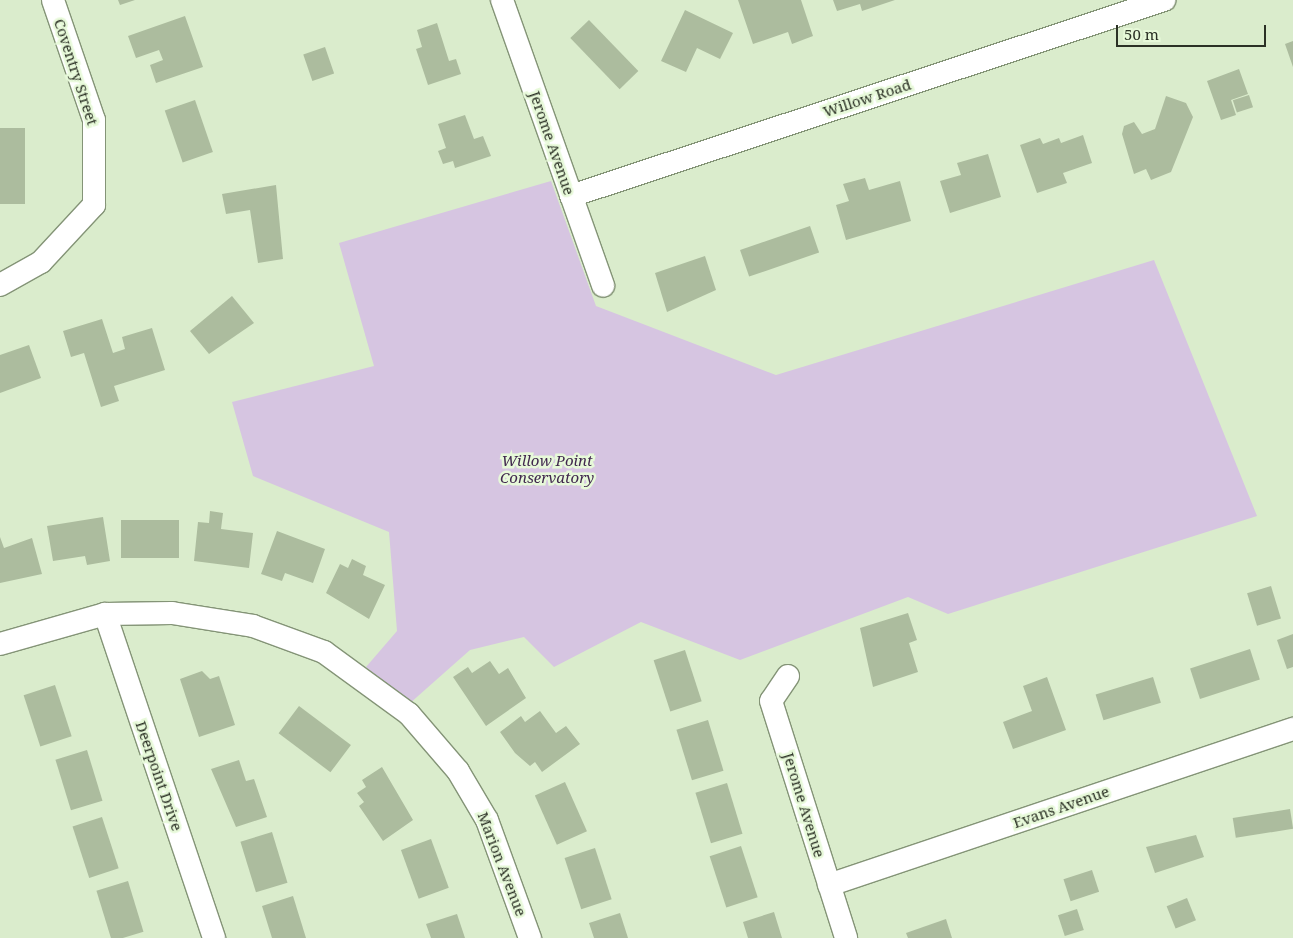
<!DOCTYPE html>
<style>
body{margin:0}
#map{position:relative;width:1293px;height:938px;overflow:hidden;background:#daeccc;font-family:"Noto Serif",serif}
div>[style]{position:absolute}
.green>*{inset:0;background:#d6c5e1}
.building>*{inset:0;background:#acbc9e;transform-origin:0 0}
.roads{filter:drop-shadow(1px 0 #849477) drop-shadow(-1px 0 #849477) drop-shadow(0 1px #849477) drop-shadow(0 -1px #849477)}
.street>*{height:22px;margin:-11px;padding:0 11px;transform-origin:11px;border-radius:11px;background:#fff}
span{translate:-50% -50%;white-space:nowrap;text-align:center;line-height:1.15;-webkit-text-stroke:5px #e7f9d9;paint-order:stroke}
.street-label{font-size:15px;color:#2b3125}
.park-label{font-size:15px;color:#40274e;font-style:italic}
.scale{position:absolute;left:1116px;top:25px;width:150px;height:22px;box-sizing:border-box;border:2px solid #2b3125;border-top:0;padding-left:6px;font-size:15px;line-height:18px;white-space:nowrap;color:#2b3125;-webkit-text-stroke:4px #e7f9d9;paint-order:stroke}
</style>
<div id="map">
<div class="green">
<i style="clip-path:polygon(551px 181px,596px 306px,776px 375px,1154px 260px,1257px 516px,948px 614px,908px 597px,740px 660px,641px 622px,554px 667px,524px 637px,470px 650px,409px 704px,366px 667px,397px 631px,389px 532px,253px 476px,232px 402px,374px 366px,339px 243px)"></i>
</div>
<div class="building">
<i style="clip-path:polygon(118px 0,135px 0,120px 5px)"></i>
<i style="clip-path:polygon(738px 0,801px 0,813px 36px,792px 44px,788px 32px,753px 44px)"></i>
<i style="clip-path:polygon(833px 0,895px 0,862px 11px,860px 4px,837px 11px)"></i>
<i style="clip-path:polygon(685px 10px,733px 33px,720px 59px,697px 48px,686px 72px,661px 61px)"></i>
<i style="clip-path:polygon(185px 16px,203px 67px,156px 83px,150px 65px,163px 60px,159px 50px,136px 58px,128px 36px)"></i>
<i style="left:589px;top:20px;width:71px;height:26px;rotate:46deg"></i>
<i style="clip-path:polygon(437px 23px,449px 61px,456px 59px,461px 74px,428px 85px,416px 49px,422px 47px,417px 30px)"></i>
<i style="clip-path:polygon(1293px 41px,1293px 67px,1285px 44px)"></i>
<i style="left:325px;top:47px;width:28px;height:23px;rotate:71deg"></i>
<i style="clip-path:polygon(1239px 69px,1248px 94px,1231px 100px,1236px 115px,1221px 120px,1207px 81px)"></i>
<i style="left:1249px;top:95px;width:13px;height:17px;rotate:72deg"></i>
<i style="clip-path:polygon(1166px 96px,1186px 103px,1193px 117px,1171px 172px,1151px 180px,1146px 169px,1134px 174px,1122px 134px,1124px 126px,1134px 122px,1142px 134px,1155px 129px)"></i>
<i style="left:195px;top:100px;width:55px;height:32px;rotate:71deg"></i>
<i style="clip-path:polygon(465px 115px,474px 139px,483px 136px,491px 156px,455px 168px,453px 161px,443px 164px,438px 151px,446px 148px,438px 124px)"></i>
<i style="left:0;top:128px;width:25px;height:76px"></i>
<i style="clip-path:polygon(1083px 135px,1092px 163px,1063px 173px,1067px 183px,1037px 193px,1020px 145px,1040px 138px,1043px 144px,1059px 138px,1061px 143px)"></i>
<i style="clip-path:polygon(988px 154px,1001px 197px,950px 213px,940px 181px,961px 175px,957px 163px)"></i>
<i style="clip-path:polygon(865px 178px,869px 190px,900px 181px,911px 221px,846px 240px,836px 205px,849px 201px,843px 184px)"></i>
<i style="clip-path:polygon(276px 185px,283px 259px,258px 263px,250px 210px,226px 214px,222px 194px)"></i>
<i style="left:810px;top:226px;width:28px;height:74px;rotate:71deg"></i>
<i style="clip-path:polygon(705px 256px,716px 290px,667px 312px,655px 273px)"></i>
<i style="clip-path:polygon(232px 296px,254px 323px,209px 354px,190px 331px)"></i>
<i style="clip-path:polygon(102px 319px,113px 353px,125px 349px,122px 337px,152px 328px,165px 370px,114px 386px,119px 401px,101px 407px,84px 353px,71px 357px,63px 331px)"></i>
<i style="clip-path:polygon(29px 345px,41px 378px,0 393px,0 355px)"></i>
<i style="clip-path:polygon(210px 511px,223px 513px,221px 529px,253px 533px,249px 568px,194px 561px,198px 522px,209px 523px)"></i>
<i style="clip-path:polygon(103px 517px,110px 561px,87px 565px,85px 556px,53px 561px,47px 526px)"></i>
<i style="left:179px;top:520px;width:38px;height:58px;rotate:90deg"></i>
<i style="clip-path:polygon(277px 531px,325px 549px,313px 583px,285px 573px,282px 581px,261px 574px)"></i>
<i style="clip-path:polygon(0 537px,4px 548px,32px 538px,42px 574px,0 583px)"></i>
<i style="clip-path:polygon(352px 559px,366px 566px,363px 575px,385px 585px,369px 619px,326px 593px,340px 564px,348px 568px)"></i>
<i style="left:1271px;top:586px;width:34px;height:25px;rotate:73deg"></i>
<i style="clip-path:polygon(908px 613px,917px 640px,909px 643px,918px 672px,873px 687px,860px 628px)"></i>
<i style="clip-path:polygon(1293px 634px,1293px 667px,1287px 669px,1277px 640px)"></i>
<i style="left:1250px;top:649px;width:32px;height:63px;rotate:72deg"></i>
<i style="left:685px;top:650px;width:54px;height:33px;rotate:72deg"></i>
<i style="clip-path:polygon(490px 661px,499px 674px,508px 668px,526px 698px,486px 726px,453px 677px,468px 667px,472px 673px)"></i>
<i style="clip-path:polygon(202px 671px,210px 679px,219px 676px,235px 725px,199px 737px,180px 679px)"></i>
<i style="clip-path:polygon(1047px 677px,1066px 730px,1013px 749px,1003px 722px,1032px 711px,1023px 686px)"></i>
<i style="left:1153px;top:677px;width:27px;height:60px;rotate:73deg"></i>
<i style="left:55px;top:685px;width:54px;height:33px;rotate:72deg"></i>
<i style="left:299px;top:706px;width:65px;height:34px;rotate:37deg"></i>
<i style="clip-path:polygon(540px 711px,556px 733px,566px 726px,580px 744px,542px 772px,535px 762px,530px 766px,515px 753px,500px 732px,521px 716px,525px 722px)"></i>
<i style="left:708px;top:720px;width:53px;height:33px;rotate:73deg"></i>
<i style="left:87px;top:750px;width:53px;height:33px;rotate:73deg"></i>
<i style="clip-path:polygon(239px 760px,246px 781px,254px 779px,267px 817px,236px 827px,211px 769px)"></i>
<i style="clip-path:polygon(382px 767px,413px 820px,383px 841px,359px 806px,364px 802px,357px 793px,366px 787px,362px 780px)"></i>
<i style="left:565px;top:782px;width:54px;height:33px;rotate:66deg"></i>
<i style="left:727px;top:783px;width:53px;height:33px;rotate:73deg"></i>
<i style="left:1290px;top:809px;width:20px;height:58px;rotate:81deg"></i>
<i style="left:102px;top:817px;width:54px;height:31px;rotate:72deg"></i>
<i style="left:272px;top:832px;width:53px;height:33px;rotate:73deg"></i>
<i style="clip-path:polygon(1196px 835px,1204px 857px,1155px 873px,1146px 847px)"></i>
<i style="left:431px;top:839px;width:52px;height:32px;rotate:70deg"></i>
<i style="left:741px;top:846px;width:54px;height:33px;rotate:72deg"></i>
<i style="left:595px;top:848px;width:54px;height:32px;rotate:72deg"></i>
<i style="left:1092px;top:870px;width:23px;height:30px;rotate:72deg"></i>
<i style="left:128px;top:881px;width:53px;height:33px;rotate:73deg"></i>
<i style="clip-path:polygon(293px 896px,306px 938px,272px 938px,262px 906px)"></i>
<i style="left:1187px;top:898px;width:24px;height:22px;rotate:68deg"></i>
<i style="left:1077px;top:909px;width:22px;height:20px;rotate:72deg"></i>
<i style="clip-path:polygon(774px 912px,782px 938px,748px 938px,743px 922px)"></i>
<i style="clip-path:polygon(620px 913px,628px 938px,594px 938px,589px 923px)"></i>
<i style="clip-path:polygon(457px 914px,465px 938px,431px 938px,426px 924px)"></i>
<i style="clip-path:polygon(946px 919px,952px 938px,908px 938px,906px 933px)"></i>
</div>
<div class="roads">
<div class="street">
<i style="left:502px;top:0;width:303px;rotate:70.5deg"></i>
<i style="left:571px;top:196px;width:625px;rotate:-18.29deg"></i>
<i style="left:0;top:285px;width:47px;rotate:-29.3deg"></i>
<i style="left:41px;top:262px;width:78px;rotate:-47.1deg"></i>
<i style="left:94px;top:205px;width:85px;rotate:-90deg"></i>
<i style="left:94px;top:120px;width:127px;rotate:-108.9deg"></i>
<i style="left:105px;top:614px;width:342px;rotate:71.4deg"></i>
<i style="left:0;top:644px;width:109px;rotate:-15.9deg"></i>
<i style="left:105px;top:614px;width:67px;rotate:-0.9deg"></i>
<i style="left:172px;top:613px;width:82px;rotate:9.1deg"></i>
<i style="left:253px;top:626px;width:76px;rotate:20.1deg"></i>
<i style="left:324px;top:652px;width:105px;rotate:36.1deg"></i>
<i style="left:409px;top:714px;width:75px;rotate:49.3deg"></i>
<i style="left:458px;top:771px;width:57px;rotate:59.4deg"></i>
<i style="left:487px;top:820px;width:126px;rotate:70deg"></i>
<i style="left:788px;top:676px;width:30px;rotate:124deg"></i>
<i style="left:771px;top:701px;width:249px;rotate:72.4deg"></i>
<i style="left:829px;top:885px;width:490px;rotate:-18.6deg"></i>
</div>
</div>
<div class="street-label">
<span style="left:76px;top:72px;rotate:72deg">Coventry Street</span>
<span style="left:867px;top:98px;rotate:-18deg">Willow Road</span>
<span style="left:552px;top:143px;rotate:71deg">Jerome Avenue</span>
<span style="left:159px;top:776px;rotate:71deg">Deerpoint Drive</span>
<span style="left:804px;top:805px;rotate:73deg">Jerome Avenue</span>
<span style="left:1061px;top:807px;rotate:-19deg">Evans Avenue</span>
<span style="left:502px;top:864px;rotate:69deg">Marion Avenue</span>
</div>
<div class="park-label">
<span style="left:547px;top:469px">Willow Point<br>Conservatory</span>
</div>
<div class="scale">50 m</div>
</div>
